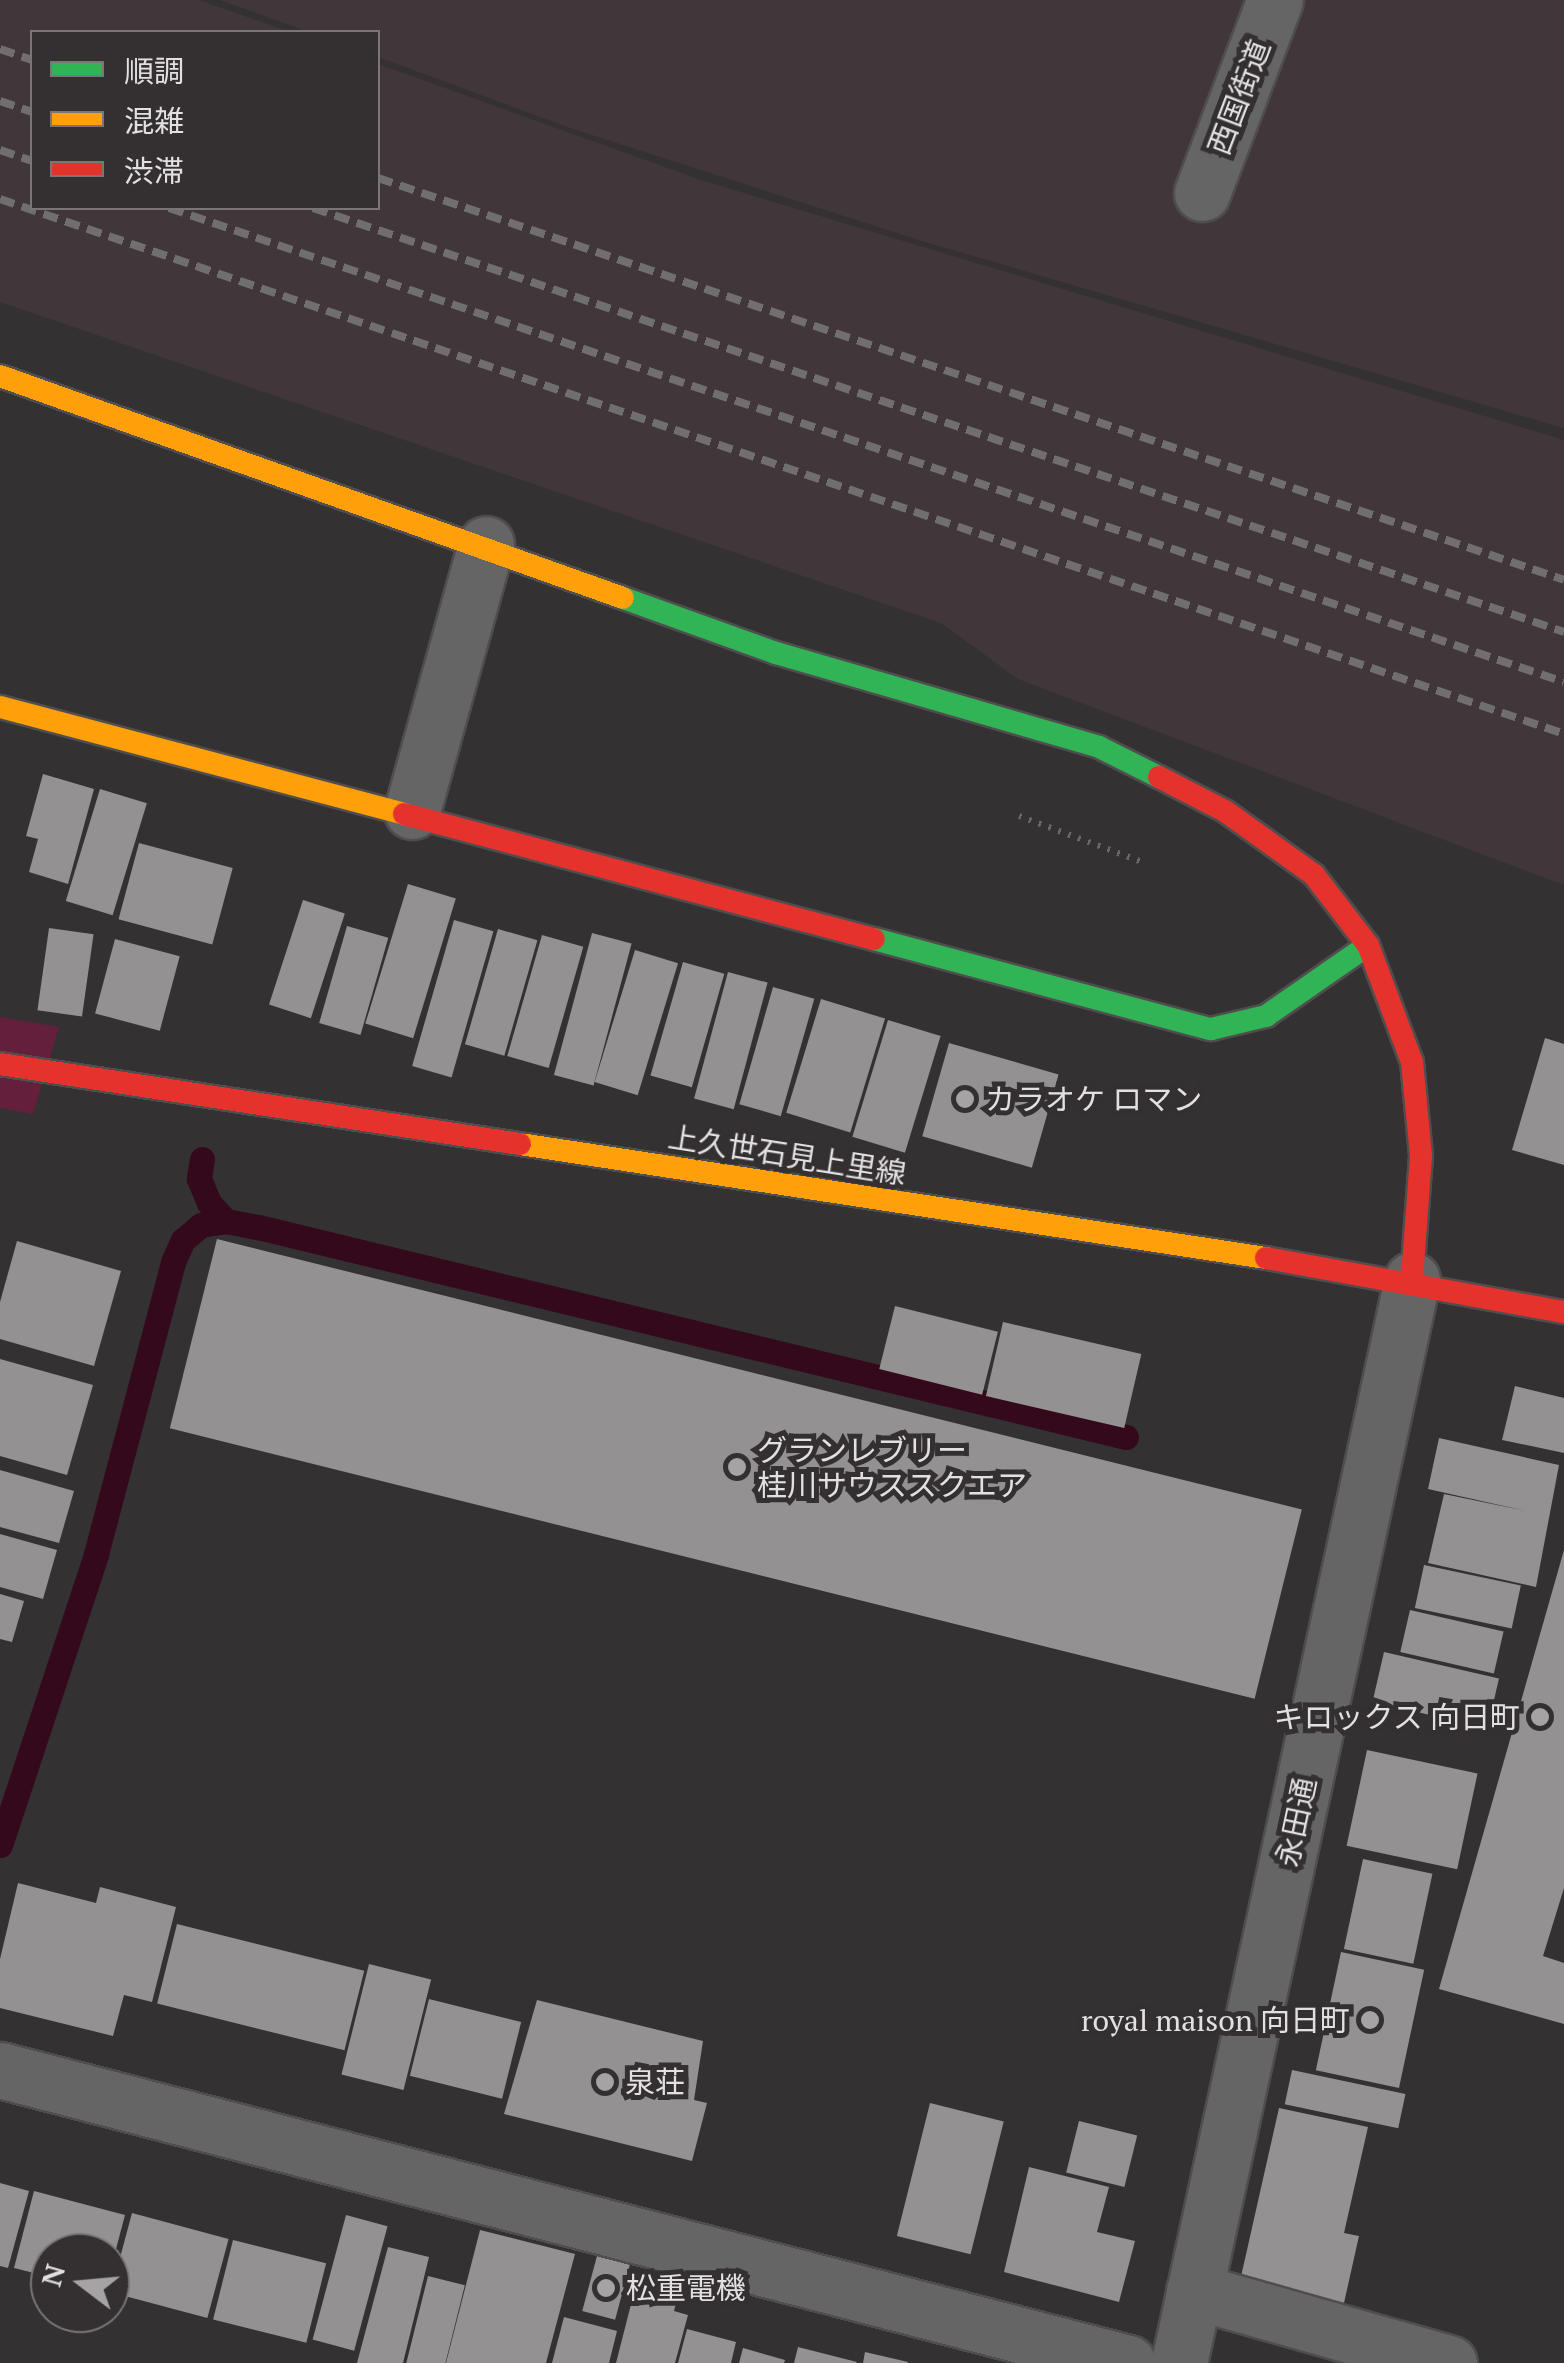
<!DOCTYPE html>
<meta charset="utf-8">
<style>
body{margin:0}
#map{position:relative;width:1564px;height:2363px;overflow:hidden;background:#333132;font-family:"PT Serif","Noto Sans JP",serif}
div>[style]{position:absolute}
.built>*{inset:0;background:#41373a}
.green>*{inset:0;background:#641f3d}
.stream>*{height:25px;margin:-12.5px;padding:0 12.5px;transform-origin:12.5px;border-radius:12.5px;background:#33091b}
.building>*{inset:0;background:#939192;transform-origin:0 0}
.path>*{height:6px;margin-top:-3px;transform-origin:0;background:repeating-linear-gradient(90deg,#696768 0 2.5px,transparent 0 10.5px)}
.roads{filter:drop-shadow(2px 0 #4f4d4e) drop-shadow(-2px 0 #4f4d4e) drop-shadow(0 2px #4f4d4e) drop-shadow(0 -2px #4f4d4e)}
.street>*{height:55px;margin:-27.5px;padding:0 27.5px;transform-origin:27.5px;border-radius:27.5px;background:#666565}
.fast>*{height:22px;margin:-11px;padding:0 11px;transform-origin:11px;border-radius:11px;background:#30b455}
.slow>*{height:22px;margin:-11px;padding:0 11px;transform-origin:11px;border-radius:11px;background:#ff9f0a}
.jam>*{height:22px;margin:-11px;padding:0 11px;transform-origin:11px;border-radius:11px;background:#e5322d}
.rail>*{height:8px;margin-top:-4px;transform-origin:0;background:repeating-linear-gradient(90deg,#706e6f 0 15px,transparent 0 23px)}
.dots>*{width:28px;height:28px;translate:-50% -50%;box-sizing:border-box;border:5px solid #343031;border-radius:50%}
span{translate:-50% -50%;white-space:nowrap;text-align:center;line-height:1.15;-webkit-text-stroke:10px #343031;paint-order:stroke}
.street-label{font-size:30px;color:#e2e0e0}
.poi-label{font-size:30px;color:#e2e0e0}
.left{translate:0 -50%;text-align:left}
.right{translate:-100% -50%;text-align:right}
.legend{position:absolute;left:30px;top:30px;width:350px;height:180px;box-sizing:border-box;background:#343031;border:2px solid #7a7677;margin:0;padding:12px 18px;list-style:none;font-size:30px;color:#e2e0e0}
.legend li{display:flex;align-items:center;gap:20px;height:50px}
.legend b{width:50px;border:2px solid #7a7677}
.north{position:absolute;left:30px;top:2233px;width:100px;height:100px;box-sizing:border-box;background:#343031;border:2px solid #7a7677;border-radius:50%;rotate:286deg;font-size:28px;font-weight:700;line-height:40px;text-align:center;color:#e2e0e0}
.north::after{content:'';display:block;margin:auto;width:35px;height:45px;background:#a5a3a3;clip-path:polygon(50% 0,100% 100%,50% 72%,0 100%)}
</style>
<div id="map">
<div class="built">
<i style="clip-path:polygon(0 0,199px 0,290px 32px,32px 32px,32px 208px,378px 208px,378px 64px,704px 181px,1564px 440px,1564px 885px,1018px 679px,941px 623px,0 302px)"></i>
<i style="clip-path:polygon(220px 0,1564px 0,1564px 428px,925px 242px,570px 128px,378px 57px,378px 32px,309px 32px)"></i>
</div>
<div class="green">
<i style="clip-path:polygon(0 1017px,59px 1027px,33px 1114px,0 1108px)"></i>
</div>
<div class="stream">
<i style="left:202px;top:1159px;width:20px;rotate:99deg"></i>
<i style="left:199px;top:1179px;width:26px;rotate:67deg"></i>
<i style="left:209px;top:1203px;width:25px;rotate:47deg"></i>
<i style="left:0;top:1845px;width:306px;rotate:-71.7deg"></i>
<i style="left:96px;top:1554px;width:302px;rotate:-75.2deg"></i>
<i style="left:173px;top:1262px;width:24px;rotate:-66deg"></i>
<i style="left:183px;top:1240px;width:23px;rotate:-40deg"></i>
<i style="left:201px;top:1225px;width:25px;rotate:-9deg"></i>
<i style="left:226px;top:1221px;width:33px;rotate:11deg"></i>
<i style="left:258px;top:1227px;width:893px;rotate:13.6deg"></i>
</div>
<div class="building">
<i style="clip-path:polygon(43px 774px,94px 789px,68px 884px,29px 872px,38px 839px,26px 836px)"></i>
<i style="left:100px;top:789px;width:49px;height:117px;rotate:17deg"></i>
<i style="left:139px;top:843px;width:97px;height:79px;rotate:15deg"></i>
<i style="left:408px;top:884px;width:50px;height:146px;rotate:17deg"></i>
<i style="left:303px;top:900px;width:44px;height:110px;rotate:18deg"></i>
<i style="left:454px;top:920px;width:41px;height:152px;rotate:16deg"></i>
<i style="left:347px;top:926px;width:43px;height:101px;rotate:16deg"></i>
<i style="left:49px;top:928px;width:45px;height:83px;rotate:8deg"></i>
<i style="left:498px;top:929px;width:41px;height:120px;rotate:16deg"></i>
<i style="left:592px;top:933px;width:41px;height:147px;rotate:15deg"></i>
<i style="left:542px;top:935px;width:43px;height:126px;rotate:16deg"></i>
<i style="left:115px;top:939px;width:67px;height:77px;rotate:15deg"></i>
<i style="left:635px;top:950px;width:45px;height:138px;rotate:17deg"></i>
<i style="left:683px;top:962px;width:43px;height:118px;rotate:16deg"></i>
<i style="left:728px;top:972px;width:41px;height:131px;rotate:15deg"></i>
<i style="left:773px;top:987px;width:43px;height:122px;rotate:16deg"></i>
<i style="left:821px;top:999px;width:67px;height:119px;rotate:17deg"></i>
<i style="left:888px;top:1020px;width:55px;height:122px;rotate:17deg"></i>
<i style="clip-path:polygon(1545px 1038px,1564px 1044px,1564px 1165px,1512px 1150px)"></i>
<i style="left:949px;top:1043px;width:114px;height:97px;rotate:16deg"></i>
<i style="left:217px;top:1239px;width:1118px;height:195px;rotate:14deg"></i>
<i style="clip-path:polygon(17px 1241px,121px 1271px,94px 1366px,0 1339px,0 1302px)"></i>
<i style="left:895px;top:1306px;width:106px;height:65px;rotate:14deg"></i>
<i style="left:1003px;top:1322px;width:142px;height:76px;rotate:13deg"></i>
<i style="clip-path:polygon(0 1359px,93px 1385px,67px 1475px,0 1456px)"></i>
<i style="clip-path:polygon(1515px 1386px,1564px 1398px,1564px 1453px,1502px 1440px)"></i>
<i style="clip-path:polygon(1439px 1438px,1559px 1465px,1536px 1587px,1428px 1563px,1444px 1494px,1531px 1512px,1428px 1489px)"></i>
<i style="clip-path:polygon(0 1470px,74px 1491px,59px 1543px,0 1527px)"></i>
<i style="clip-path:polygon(0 1534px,57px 1550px,43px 1599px,0 1587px)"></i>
<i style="clip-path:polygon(1564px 1550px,1564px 1888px,1543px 1956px,1564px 1963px,1564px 2024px,1439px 1989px)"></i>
<i style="left:1424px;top:1565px;width:99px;height:44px;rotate:12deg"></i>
<i style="clip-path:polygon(0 1594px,24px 1601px,12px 1642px,0 1639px)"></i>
<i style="left:1410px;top:1610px;width:96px;height:43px;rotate:13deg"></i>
<i style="left:1384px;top:1652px;width:118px;height:51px;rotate:13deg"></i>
<i style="left:1367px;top:1750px;width:113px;height:98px;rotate:12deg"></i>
<i style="left:1363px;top:1859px;width:71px;height:92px;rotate:12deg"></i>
<i style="clip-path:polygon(18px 1883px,96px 1903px,100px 1887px,176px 1907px,152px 2002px,124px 1995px,113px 2036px,0 2008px,0 1959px)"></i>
<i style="left:177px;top:1924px;width:193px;height:82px;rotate:14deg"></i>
<i style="left:1341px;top:1952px;width:85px;height:121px;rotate:12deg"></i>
<i style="left:369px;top:1964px;width:64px;height:114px;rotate:14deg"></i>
<i style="left:429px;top:1999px;width:95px;height:79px;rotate:14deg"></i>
<i style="clip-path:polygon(537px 2000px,703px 2041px,694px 2100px,707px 2103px,692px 2161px,504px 2114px)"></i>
<i style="left:1292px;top:2070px;width:116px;height:35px;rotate:12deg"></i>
<i style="left:930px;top:2103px;width:76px;height:137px;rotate:14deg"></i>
<i style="clip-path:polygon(1279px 2108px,1368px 2127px,1344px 2233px,1359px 2236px,1344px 2303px,1240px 2281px)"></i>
<i style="left:1079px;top:2121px;width:60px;height:53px;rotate:14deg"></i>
<i style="clip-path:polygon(1029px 2167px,1109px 2187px,1097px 2232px,1135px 2241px,1119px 2302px,1004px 2272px)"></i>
<i style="clip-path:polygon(0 2183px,29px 2191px,8px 2268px,0 2266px)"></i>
<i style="clip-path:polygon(34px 2191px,125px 2215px,111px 2268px,110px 2253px,50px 2253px,50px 2277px,14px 2268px)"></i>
<i style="left:132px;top:2213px;width:100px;height:82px;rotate:15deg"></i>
<i style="left:346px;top:2215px;width:43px;height:129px;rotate:15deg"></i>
<i style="clip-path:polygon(480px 2230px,575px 2254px,546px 2363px,446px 2363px)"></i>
<i style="left:233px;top:2240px;width:96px;height:82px;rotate:14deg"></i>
<i style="clip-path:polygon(388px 2247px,429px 2257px,403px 2363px,357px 2363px)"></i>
<i style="left:597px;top:2256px;width:34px;height:57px;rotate:15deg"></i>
<i style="clip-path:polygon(640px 2269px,682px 2279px,674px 2311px,688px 2315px,675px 2363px,616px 2363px)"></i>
<i style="left:428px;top:2276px;width:38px;height:90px;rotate:14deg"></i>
<i style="clip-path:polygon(564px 2317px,617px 2331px,609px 2363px,552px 2363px)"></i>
<i style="clip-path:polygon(687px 2329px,736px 2342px,731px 2363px,678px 2363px)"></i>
<i style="clip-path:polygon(798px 2347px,857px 2362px,856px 2363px,794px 2363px)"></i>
<i style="clip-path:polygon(743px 2348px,785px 2360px,784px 2363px,739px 2363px)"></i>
<i style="clip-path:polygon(865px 2352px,908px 2362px,908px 2363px,863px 2363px)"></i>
</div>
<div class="path">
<i style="left:1019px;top:816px;width:131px;rotate:20.5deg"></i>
</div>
<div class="roads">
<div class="street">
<i style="left:1202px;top:193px;width:206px;rotate:-69.3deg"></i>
<i style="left:412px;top:811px;width:277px;rotate:-74.5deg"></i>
<i style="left:0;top:2070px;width:1165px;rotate:14.56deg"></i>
<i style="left:1194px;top:2291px;width:265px;rotate:15.8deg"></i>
<i style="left:1179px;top:2363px;width:1108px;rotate:-77.86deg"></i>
</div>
<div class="fast">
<i style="left:623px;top:598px;width:163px;rotate:19.8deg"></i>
<i style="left:776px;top:653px;width:336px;rotate:16.2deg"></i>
<i style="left:1099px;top:747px;width:67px;rotate:26.6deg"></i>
<i style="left:874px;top:939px;width:349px;rotate:15deg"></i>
<i style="left:1211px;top:1029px;width:57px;rotate:-13.3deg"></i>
<i style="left:1266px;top:1016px;width:124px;rotate:-34.8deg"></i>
</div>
<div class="slow">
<i style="left:0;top:376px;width:661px;rotate:19.61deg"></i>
<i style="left:0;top:707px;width:418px;rotate:14.8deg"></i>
<i style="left:520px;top:1144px;width:755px;rotate:8.69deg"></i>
</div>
<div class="jam">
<i style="left:1159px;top:777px;width:74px;rotate:27.3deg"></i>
<i style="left:1225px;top:811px;width:110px;rotate:35.7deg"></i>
<i style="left:1314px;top:875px;width:88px;rotate:52.4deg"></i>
<i style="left:1368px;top:945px;width:125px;rotate:69.4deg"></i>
<i style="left:1412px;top:1062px;width:94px;rotate:84.5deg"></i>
<i style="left:1421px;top:1156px;width:124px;rotate:94.2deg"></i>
<i style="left:404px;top:814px;width:486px;rotate:14.9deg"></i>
<i style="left:0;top:1064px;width:526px;rotate:8.75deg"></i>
<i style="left:1266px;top:1258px;width:303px;rotate:10.3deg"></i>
</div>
</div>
<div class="rail">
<i style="left:0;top:49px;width:34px;rotate:19deg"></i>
<i style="left:0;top:101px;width:34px;rotate:19deg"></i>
<i style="left:0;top:150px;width:34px;rotate:19deg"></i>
<i style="left:378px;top:178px;width:1252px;rotate:18.72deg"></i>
<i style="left:0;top:199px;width:1653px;rotate:18.88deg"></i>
<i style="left:169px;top:208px;width:1473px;rotate:18.77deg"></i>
<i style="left:313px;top:208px;width:1321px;rotate:18.72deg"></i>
</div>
<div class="dots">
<i style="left:965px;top:1099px;background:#a5a3a3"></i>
<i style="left:737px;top:1467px;background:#a5a3a3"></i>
<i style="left:1540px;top:1717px;background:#a5a3a3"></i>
<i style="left:1370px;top:2020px;background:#a5a3a3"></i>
<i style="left:605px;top:2082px;background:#a5a3a3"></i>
<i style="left:606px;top:2288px;background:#a5a3a3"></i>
</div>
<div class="street-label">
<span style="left:1239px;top:97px;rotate:-69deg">西国街道</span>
<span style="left:787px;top:1155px;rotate:9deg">上久世石見上里線</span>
<span style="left:1296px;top:1822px;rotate:-78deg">永田通</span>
</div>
<div class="poi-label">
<span class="left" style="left:985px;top:1099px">カラオケ ロマン</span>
<span class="left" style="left:757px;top:1467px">グランレブリー<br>桂川サウススクエア</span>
<span class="right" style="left:1520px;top:1717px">キロックス 向日町</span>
<span class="right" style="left:1350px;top:2020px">royal maison 向日町</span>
<span class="left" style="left:625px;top:2082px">泉荘</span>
<span class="left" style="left:626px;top:2288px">松重電機</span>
</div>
<ul class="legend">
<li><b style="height:12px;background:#30b455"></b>順調</li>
<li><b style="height:12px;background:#ff9f0a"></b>混雑</li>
<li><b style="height:12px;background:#e5322d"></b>渋滞</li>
</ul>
<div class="north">N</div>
</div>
